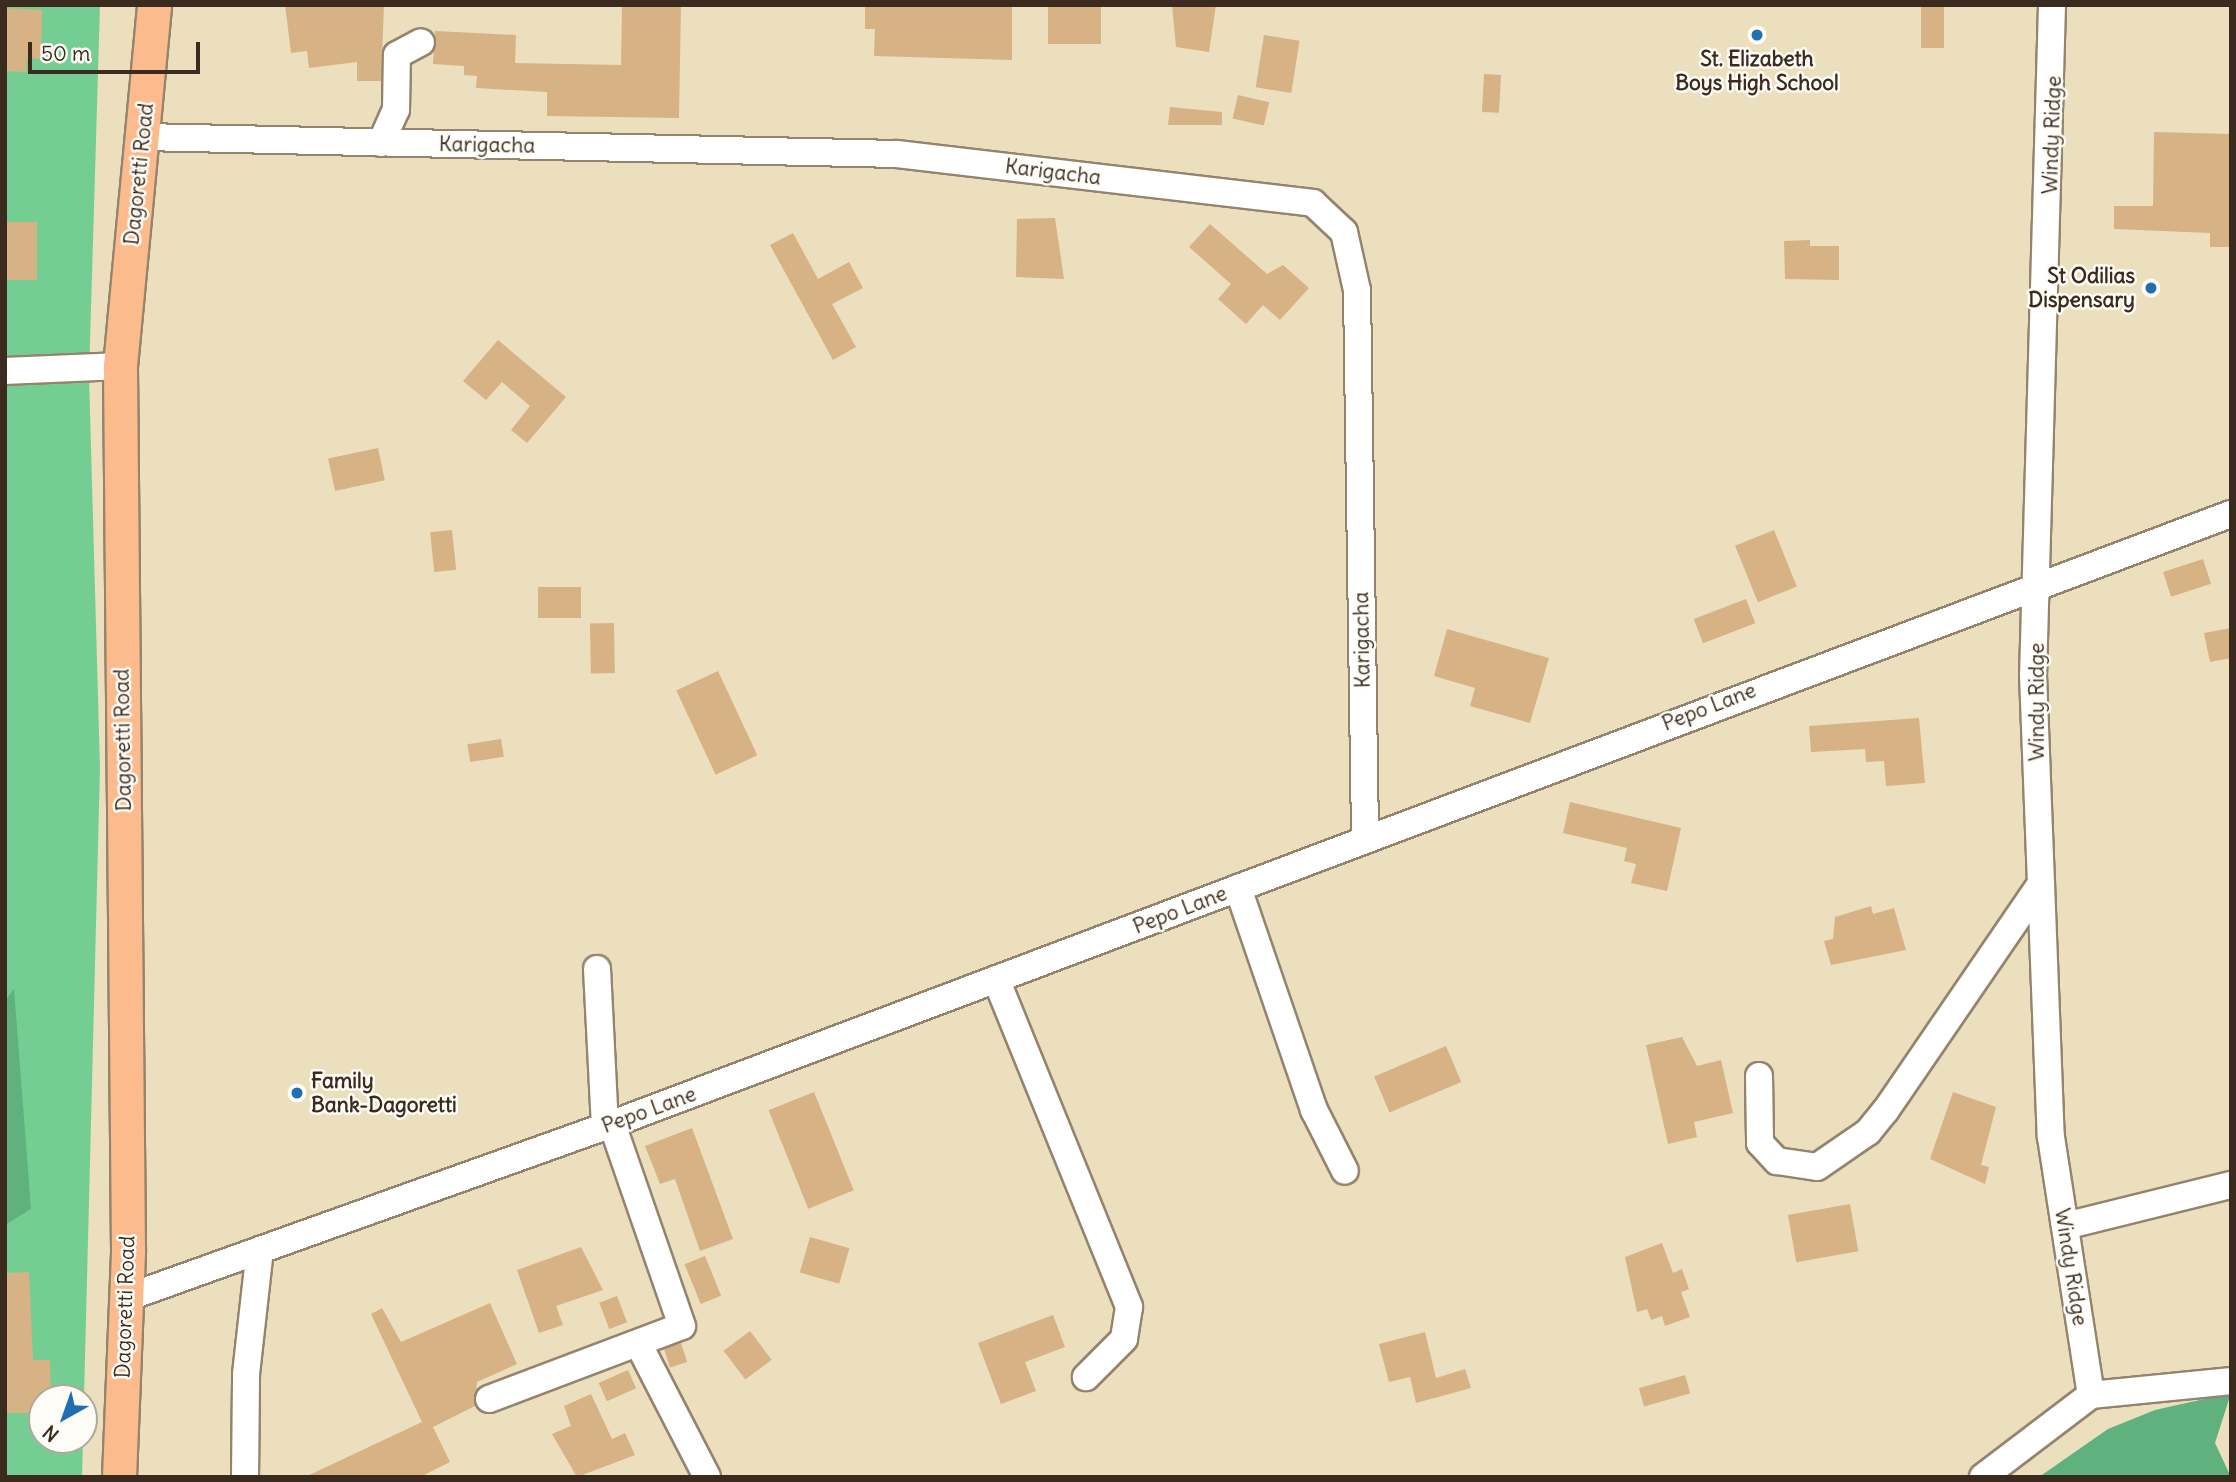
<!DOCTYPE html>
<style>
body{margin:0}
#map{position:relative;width:2236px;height:1482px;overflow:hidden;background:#ecdfbe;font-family:Delius,sans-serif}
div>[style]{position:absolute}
.green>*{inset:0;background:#74ce94}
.forest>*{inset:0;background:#5fb17e}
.building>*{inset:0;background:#d7b284;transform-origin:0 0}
.roads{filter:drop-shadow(2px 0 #94846e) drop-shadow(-2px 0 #94846e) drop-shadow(0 2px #94846e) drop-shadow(0 -2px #94846e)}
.minor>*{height:26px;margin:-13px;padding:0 13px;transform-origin:13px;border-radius:13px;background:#fff}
.major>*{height:33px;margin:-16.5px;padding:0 16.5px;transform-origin:16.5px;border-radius:16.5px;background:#fbbb8c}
.dots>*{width:19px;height:19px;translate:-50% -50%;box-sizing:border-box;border:4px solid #fdfcf7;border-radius:50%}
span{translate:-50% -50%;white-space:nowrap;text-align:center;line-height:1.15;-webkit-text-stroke:5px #fdfcf7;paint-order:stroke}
.poi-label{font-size:21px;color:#3b2a1e;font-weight:700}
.right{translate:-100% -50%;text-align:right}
.left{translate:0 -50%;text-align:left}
.street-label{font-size:21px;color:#3b2a1e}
.frame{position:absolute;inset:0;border:7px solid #3b2a1e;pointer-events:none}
.north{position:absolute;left:28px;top:1384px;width:70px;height:70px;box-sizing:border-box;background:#fdfcf7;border:2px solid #afa8a0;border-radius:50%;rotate:220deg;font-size:19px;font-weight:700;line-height:28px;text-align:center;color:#3b2a1e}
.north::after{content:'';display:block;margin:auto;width:24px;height:32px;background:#1f6fb2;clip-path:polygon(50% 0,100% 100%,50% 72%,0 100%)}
.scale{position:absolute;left:28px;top:42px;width:172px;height:32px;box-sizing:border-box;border:4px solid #3b2a1e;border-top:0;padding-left:9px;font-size:21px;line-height:24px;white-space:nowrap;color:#3b2a1e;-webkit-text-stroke:5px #fdfcf7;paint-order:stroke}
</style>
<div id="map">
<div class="green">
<i style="clip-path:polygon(5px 5px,100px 5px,89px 376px,100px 768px,84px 1398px,42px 1398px,42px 1440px,83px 1440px,82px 1477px,5px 1477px)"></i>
</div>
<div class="forest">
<i style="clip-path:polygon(14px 989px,31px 1209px,5px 1225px,5px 1001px)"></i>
<i style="clip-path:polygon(2231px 1393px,2215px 1443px,2231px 1477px,2039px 1477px,2108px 1429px,2155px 1410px)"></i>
</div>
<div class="building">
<i style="clip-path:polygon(285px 5px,384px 5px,381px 81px,357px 81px,357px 62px,309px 68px,307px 51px,291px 53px)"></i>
<i style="clip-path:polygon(622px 5px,681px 5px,679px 118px,547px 116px,547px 92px,476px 88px,477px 76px,464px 75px,464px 66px,433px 64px,435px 31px,516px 35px,515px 63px,621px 65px)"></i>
<i style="clip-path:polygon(865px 5px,1012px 5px,1012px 60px,874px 56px,875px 29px,865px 29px)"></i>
<i style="left:1048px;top:5px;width:53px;height:39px"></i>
<i style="clip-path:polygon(1172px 5px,1216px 5px,1209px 52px,1176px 47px)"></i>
<i style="left:1921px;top:5px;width:23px;height:43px"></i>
<i style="clip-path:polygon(5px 8px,42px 10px,41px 59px,27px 58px,26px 72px,5px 71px)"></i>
<i style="left:1264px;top:35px;width:36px;height:53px;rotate:9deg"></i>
<i style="left:1484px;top:74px;width:17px;height:38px;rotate:3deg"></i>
<i style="left:1238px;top:95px;width:32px;height:24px;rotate:13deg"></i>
<i style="clip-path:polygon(1170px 107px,1222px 112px,1222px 125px,1168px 125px)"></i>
<i style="clip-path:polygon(2154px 132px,2231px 134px,2231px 247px,2210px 247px,2210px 233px,2114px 229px,2114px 206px,2153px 206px)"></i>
<i style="clip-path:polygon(1055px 218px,1064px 279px,1016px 277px,1017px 219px)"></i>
<i style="left:5px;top:222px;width:32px;height:58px"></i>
<i style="clip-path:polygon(1210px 224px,1267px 274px,1283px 265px,1309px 288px,1280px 320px,1263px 305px,1246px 324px,1218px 299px,1231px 284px,1189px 247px)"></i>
<i style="clip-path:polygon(793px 233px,818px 279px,849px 262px,863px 288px,832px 304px,856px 347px,833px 360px,770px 245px)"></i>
<i style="clip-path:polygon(1810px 240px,1810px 246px,1839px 246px,1839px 280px,1785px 279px,1784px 241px)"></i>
<i style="clip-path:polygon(498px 340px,566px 397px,527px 443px,511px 430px,530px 406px,502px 382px,486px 400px,463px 381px)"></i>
<i style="left:378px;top:448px;width:33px;height:51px;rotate:78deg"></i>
<i style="left:452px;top:530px;width:40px;height:22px;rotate:84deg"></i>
<i style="left:1774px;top:530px;width:61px;height:42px;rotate:68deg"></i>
<i style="left:2203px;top:559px;width:26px;height:42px;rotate:72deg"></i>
<i style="left:581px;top:587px;width:31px;height:43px;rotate:90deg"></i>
<i style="left:1746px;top:599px;width:26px;height:56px;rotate:69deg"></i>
<i style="left:614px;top:623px;width:50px;height:24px;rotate:89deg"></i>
<i style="clip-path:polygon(2231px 628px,2231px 658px,2210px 662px,2204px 633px)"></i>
<i style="clip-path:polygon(1447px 629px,1549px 658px,1530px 723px,1470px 706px,1475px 688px,1434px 676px)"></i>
<i style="left:718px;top:671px;width:93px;height:46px;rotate:65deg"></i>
<i style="clip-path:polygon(1919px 718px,1925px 783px,1886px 786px,1884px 761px,1866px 762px,1865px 749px,1811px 752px,1809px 726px)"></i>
<i style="left:501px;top:739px;width:18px;height:34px;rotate:81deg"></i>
<i style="clip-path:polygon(1570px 802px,1681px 828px,1667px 891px,1631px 883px,1636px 864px,1624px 861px,1627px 848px,1563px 833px)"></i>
<i style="clip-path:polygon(1871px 906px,1873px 914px,1894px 908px,1906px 950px,1831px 965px,1824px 941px,1833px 939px,1835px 917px)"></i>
<i style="clip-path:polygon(1682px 1037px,1697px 1066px,1721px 1060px,1733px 1113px,1694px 1122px,1697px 1137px,1668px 1144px,1646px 1045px)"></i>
<i style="left:1446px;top:1046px;width:39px;height:78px;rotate:67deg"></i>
<i style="left:814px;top:1092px;width:106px;height:49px;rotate:68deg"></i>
<i style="clip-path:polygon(1953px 1092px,1996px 1107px,1981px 1165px,1989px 1167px,1985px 1184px,1930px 1159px)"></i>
<i style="clip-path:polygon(692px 1128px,733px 1239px,700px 1251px,675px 1179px,660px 1184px,645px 1146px)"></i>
<i style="left:1850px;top:1204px;width:48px;height:63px;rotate:80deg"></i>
<i style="left:810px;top:1237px;width:41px;height:37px;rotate:16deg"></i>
<i style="clip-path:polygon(1662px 1243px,1673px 1273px,1682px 1269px,1689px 1289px,1681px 1292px,1690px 1317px,1665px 1326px,1662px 1316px,1651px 1320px,1647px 1309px,1637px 1312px,1625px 1257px)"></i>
<i style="clip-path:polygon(581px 1247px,603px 1290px,556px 1306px,563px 1325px,539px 1333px,517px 1270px)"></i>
<i style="left:705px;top:1256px;width:43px;height:22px;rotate:68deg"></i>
<i style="clip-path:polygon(29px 1272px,33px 1360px,50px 1360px,51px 1398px,42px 1398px,42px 1413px,5px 1413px,5px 1273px)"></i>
<i style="left:617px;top:1296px;width:28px;height:19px;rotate:69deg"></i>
<i style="clip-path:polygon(490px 1303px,517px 1364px,477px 1382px,475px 1406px,433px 1427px,450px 1462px,420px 1477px,305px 1477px,422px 1422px,371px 1314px,382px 1308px,401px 1342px)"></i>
<i style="clip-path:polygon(1053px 1315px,1065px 1347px,1025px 1362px,1036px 1391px,1001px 1404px,978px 1343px)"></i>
<i style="left:750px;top:1331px;width:36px;height:33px;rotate:53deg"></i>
<i style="clip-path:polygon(1425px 1332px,1436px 1378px,1465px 1369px,1471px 1388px,1416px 1403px,1410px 1377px,1389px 1382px,1379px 1344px)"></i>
<i style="left:681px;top:1343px;width:20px;height:18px;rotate:72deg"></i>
<i style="left:628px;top:1370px;width:20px;height:32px;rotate:66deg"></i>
<i style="left:1685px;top:1375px;width:19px;height:48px;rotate:74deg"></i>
<i style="clip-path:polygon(591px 1394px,612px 1439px,625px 1433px,635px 1455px,577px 1477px,552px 1434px,571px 1426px,564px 1406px)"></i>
</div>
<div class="roads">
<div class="minor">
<i style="left:2052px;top:5px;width:670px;rotate:91.62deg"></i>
<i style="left:2033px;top:675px;width:462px;rotate:87.8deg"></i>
<i style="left:2051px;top:1137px;width:261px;rotate:81.2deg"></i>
<i style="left:143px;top:137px;width:754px;rotate:1.29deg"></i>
<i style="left:897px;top:154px;width:419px;rotate:6.7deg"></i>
<i style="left:1313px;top:203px;width:42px;rotate:43.1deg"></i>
<i style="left:1344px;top:232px;width:59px;rotate:77.4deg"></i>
<i style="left:1357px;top:290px;width:546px;rotate:89.16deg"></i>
<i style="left:381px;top:143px;width:36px;rotate:-66deg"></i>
<i style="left:396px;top:110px;width:55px;rotate:-89deg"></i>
<i style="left:397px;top:55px;width:27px;rotate:-28deg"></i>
<i style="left:5px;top:371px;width:115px;rotate:-2.5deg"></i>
<i style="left:1238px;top:888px;width:235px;rotate:71.1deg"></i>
<i style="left:1314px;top:1110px;width:68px;rotate:63.1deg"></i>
<i style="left:597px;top:969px;width:158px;rotate:87.1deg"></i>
<i style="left:996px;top:979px;width:354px;rotate:67.9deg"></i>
<i style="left:1129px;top:1307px;width:32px;rotate:99deg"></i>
<i style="left:1124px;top:1339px;width:54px;rotate:135deg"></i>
<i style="left:1759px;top:1076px;width:67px;rotate:89.1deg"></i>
<i style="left:1760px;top:1143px;width:25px;rotate:47deg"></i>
<i style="left:1777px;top:1161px;width:40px;rotate:8.5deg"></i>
<i style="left:1817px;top:1167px;width:62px;rotate:-34.5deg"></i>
<i style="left:1868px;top:1132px;width:28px;rotate:-51deg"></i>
<i style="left:1886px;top:1110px;width:274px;rotate:-55.6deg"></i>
<i style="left:2065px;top:1226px;width:171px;rotate:-13.9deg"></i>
<i style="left:126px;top:1298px;width:516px;rotate:-19.7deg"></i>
<i style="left:612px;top:1124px;width:1730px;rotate:-20.65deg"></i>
<i style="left:639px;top:1345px;width:148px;rotate:62.7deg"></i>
<i style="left:489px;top:1399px;width:206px;rotate:-20.7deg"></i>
<i style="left:682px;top:1326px;width:214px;rotate:-109.1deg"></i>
<i style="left:245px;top:1477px;width:103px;rotate:-89.4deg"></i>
<i style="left:246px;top:1374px;width:125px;rotate:-83.6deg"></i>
<i style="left:1983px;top:1477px;width:136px;rotate:-37.2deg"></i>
<i style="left:2091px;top:1395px;width:141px;rotate:-5.7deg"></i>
</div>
<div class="major">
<i style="left:119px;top:1477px;width:228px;rotate:-87.7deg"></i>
<i style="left:128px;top:1249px;width:883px;rotate:-90.52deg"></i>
<i style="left:120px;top:366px;width:363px;rotate:-84.6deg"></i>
</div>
</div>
<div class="dots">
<i style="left:1757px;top:35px;background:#1f6fb2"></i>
<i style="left:2151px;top:288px;background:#1f6fb2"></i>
<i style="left:297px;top:1093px;background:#1f6fb2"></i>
</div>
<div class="poi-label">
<span style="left:1757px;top:71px">St. Elizabeth<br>Boys High School</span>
<span class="right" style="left:2135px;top:288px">St Odilias<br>Dispensary</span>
<span class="left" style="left:311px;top:1093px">Family<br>Bank-Dagoretti</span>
</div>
<div class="street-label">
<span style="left:2052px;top:135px;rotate:-88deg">Windy Ridge</span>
<span style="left:487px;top:145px;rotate:1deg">Karigacha</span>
<span style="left:1053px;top:172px;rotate:7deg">Karigacha</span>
<span style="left:139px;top:174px;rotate:-84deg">Dagoretti Road</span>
<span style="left:1362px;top:640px;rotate:-91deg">Karigacha</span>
<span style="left:2037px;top:702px;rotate:-90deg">Windy Ridge</span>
<span style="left:1709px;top:707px;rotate:-21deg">Pepo Lane</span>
<span style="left:123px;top:740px;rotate:-91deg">Dagoretti Road</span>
<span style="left:1180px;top:910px;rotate:-21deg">Pepo Lane</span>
<span style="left:649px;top:1110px;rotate:-20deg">Pepo Lane</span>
<span style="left:2071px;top:1267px;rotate:81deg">Windy Ridge</span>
<span style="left:125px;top:1307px;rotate:-88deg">Dagoretti Road</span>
</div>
<div class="frame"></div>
<div class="north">N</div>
<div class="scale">50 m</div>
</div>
